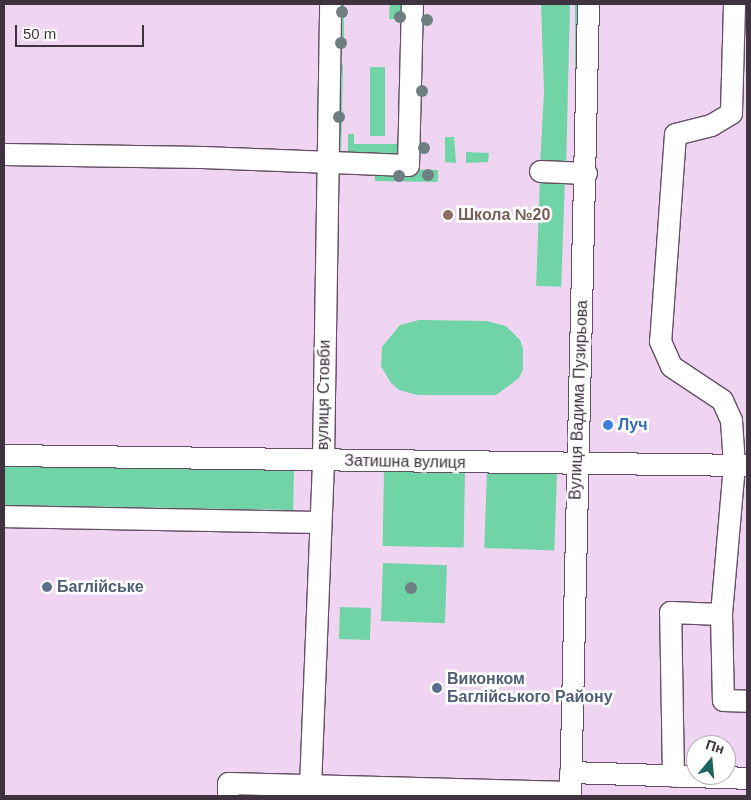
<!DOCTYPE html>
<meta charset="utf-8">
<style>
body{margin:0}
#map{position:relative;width:751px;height:800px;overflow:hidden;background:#efd5f1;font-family:Helvetica,sans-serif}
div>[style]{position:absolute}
.green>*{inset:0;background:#70d4a6;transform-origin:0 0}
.roads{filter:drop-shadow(1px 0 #644e65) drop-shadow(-1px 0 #644e65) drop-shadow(0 1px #644e65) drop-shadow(0 -1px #644e65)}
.minor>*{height:21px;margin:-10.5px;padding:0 10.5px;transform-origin:10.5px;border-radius:10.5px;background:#fff}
.trees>*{width:12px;height:12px;margin:-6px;border-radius:50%;background:#6f7f81}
.dots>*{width:14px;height:14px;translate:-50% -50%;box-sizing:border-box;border:2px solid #fff;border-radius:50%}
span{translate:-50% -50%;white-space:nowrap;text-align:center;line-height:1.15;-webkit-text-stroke:5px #fff;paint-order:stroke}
.education-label{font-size:16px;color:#785e54;font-weight:700}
.left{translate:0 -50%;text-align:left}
.street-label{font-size:16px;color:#3e333e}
.shop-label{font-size:16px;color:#366cbe;font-weight:700}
.service-label{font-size:16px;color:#4e5e75;font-weight:700}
.frame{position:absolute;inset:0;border:5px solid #3e333e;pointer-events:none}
.north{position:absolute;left:686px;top:735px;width:50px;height:50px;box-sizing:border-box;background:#fff;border:1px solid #b2adb2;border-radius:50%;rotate:17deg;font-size:14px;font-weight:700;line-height:20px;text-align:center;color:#3e333e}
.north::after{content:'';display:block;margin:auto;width:18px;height:22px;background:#1c655c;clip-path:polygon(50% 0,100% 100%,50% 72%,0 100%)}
.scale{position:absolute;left:15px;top:25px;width:129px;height:22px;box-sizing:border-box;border:2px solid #3e333e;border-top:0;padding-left:6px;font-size:15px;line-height:18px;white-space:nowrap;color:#3e333e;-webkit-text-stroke:4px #fff;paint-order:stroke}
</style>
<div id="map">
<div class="green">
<i style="left:338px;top:4px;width:6px;height:41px"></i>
<i style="clip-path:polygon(382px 4px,407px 4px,407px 20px,389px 19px,390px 4px)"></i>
<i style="clip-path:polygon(541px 4px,570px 4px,566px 169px,540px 166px,544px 92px)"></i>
<i style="left:575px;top:4px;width:6px;height:163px"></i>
<i style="clip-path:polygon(337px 64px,343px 65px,341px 155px,336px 150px)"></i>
<i style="left:370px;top:67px;width:15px;height:69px"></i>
<i style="clip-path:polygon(399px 115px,405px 115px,398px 155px,348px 159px,348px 134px,354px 134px,354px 144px,398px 144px)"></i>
<i style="clip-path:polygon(445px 137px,454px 137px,456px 163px,445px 162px)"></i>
<i style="clip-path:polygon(466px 152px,489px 153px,488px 162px,466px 163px)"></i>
<i style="left:375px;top:169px;width:63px;height:12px;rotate:1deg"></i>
<i style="left:540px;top:177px;width:25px;height:109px;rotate:2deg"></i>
<i style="clip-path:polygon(419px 320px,487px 321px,506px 326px,520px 340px,523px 349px,523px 369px,519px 378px,496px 395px,417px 395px,399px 390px,391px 383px,381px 366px,382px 347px,400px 325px)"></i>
<i style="left:4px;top:463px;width:290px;height:42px;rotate:1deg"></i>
<i style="left:384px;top:469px;width:81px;height:77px;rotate:1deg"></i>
<i style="left:487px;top:471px;width:70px;height:77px;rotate:2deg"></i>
<i style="left:383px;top:563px;width:64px;height:58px;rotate:2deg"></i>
<i style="left:340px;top:607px;width:31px;height:32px;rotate:2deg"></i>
</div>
<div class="roads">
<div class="minor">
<i style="left:734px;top:4px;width:109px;rotate:91.6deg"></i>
<i style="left:731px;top:113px;width:23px;rotate:149deg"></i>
<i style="left:711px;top:125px;width:37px;rotate:166deg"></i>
<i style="left:675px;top:134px;width:208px;rotate:94.1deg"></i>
<i style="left:660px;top:341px;width:27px;rotate:66deg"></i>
<i style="left:671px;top:366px;width:61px;rotate:33.7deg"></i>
<i style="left:722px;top:400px;width:22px;rotate:66deg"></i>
<i style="left:731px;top:420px;width:45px;rotate:86.2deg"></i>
<i style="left:734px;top:465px;width:150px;rotate:95deg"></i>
<i style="left:721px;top:614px;width:86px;rotate:88.7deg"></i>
<i style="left:723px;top:700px;width:24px;rotate:2deg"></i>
<i style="left:4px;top:154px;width:198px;rotate:0.9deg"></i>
<i style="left:202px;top:157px;width:206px;rotate:2.2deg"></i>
<i style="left:408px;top:165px;width:161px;rotate:-88.6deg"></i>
<i style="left:540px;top:171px;width:46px;rotate:2.5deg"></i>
<i style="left:4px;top:455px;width:743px;rotate:0.77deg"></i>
<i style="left:4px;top:516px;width:316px;rotate:1.1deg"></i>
<i style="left:570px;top:772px;width:177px;rotate:1.9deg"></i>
<i style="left:673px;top:776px;width:164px;rotate:-91deg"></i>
<i style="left:670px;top:612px;width:51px;rotate:2.2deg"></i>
<i style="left:310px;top:786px;width:326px;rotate:-87.7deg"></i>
<i style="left:323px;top:460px;width:456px;rotate:-89.1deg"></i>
<i style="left:228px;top:796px;width:13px;rotate:-90deg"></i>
<i style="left:228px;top:783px;width:342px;rotate:1.5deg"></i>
<i style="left:570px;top:796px;width:792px;rotate:-88.7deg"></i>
</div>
</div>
<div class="trees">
<i style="left:342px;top:12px"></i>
<i style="left:400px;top:17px"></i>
<i style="left:427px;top:20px"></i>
<i style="left:341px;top:43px"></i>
<i style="left:422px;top:91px"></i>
<i style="left:339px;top:117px"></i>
<i style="left:424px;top:148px"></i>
<i style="left:428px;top:175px"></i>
<i style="left:399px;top:176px"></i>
<i style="left:411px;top:588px"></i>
</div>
<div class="dots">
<i style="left:448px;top:215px;background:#8d6e63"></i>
<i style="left:608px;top:425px;background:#3f7fe0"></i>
<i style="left:47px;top:587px;background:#5c6f8a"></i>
<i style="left:437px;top:688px;background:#5c6f8a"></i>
</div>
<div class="education-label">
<span class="left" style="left:458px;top:215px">Школа №20</span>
</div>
<div class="street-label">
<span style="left:324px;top:395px;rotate:-89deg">вулиця Стовби</span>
<span style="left:579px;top:400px;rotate:-88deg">Вулиця Вадима Пузирьова</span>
<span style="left:405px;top:462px;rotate:1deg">Затишна вулиця</span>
</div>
<div class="shop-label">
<span class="left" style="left:618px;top:425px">Луч</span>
</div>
<div class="service-label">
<span class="left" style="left:57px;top:587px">Баглійське</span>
<span class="left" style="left:447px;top:688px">Виконком<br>Баглійського Району</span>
</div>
<div class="frame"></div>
<div class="north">Пн</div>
<div class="scale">50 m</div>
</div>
